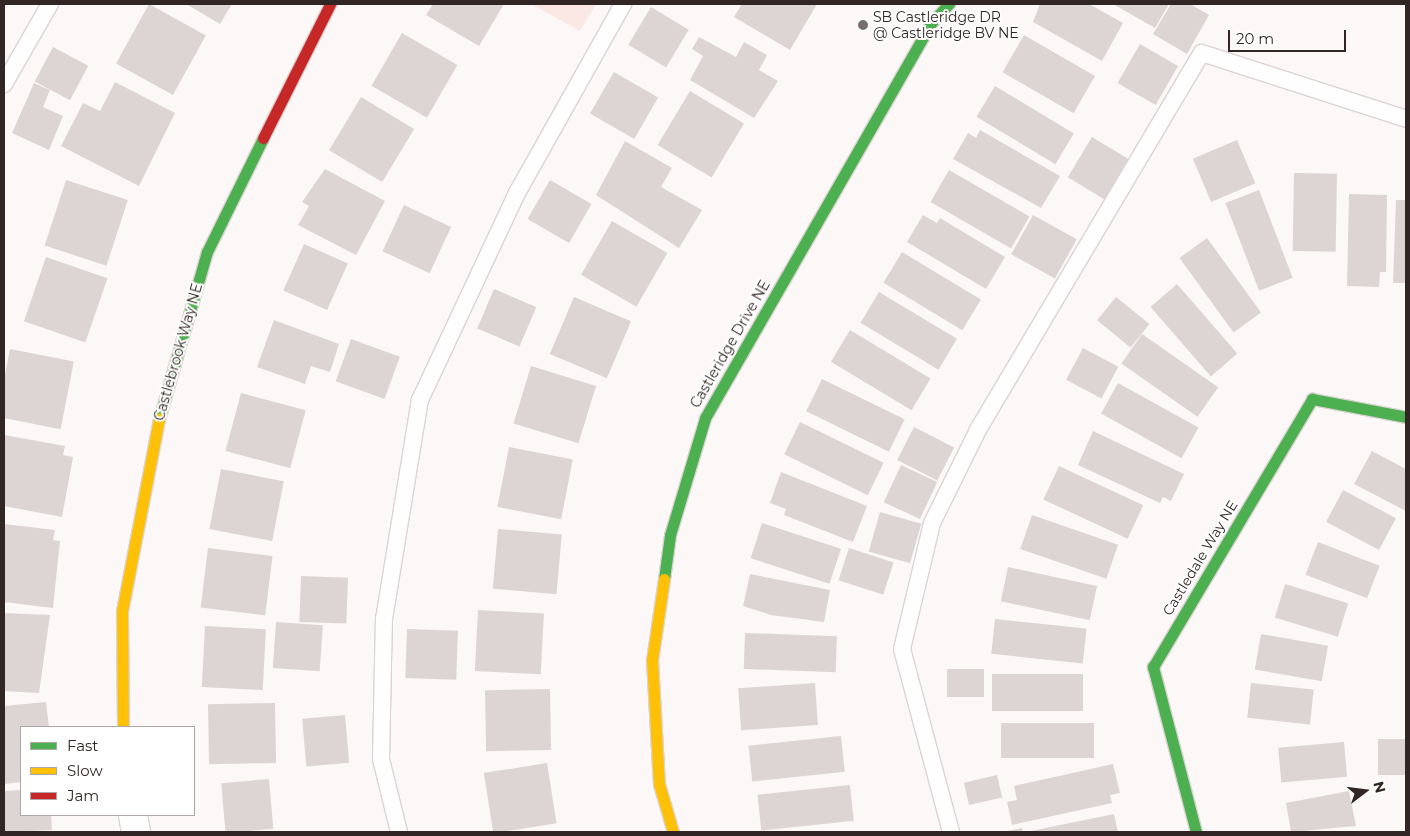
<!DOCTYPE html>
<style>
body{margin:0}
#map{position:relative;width:1410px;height:836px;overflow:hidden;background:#fcf8f8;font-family:Montserrat,sans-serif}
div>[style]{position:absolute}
.green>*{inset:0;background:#fbe7e4}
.building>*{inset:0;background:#ddd5d4;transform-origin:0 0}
.roads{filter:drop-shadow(1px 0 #dcd3d2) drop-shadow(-1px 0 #dcd3d2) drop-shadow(0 1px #dcd3d2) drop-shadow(0 -1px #dcd3d2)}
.lane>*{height:16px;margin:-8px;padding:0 8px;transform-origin:8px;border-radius:8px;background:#fffefe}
.street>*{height:28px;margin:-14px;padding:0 14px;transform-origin:14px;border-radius:14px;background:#fffefe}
.fast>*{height:11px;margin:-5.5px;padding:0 5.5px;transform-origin:5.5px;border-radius:5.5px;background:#4caf50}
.slow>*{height:11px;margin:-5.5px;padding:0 5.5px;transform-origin:5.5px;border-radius:5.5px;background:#ffc107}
.jam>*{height:11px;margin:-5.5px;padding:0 5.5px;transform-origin:5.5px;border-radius:5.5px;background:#c62828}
.dots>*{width:14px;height:14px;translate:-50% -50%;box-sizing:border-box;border:2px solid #fff;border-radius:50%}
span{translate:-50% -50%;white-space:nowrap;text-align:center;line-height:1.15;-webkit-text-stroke:4px #fff;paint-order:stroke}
.poi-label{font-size:14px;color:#322624}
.left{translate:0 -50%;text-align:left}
.street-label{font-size:14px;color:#322624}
.frame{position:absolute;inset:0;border:5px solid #322624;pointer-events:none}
.legend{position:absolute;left:20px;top:726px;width:175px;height:90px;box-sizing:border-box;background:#fff;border:1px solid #ada8a7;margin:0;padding:6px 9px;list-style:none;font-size:15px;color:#322624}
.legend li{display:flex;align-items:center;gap:10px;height:25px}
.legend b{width:25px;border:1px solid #ada8a7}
.north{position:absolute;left:1340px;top:766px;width:50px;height:50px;-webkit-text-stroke:4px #fff;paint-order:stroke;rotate:75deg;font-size:14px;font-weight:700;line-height:20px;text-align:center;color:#322624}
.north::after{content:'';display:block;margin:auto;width:18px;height:22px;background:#322624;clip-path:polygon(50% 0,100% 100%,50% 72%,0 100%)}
.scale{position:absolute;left:1228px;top:30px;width:118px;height:22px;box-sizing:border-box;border:2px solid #322624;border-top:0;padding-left:6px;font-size:15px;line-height:18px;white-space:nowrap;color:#322624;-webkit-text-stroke:4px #fff;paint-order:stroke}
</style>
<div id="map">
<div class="green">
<i style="clip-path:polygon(531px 4px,596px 4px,580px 31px)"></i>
</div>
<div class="building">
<i style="left:149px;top:4px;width:65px;height:68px;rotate:29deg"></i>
<i style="clip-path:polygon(186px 4px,232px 4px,220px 24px)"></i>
<i style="clip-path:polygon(433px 4px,504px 4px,479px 46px,426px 15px)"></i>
<i style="clip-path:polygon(742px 4px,817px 4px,790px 50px,734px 17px)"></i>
<i style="clip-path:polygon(1040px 4px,1089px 4px,1123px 23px,1102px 61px,1033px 22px)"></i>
<i style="clip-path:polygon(1113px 4px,1169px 4px,1155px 28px)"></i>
<i style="clip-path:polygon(1171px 4px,1190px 4px,1209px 15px,1187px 54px,1153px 34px)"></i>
<i style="left:651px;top:7px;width:44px;height:44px;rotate:31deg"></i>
<i style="left:402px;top:33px;width:64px;height:61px;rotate:30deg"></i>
<i style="left:1024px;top:35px;width:82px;height:43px;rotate:30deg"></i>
<i style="clip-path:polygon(699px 37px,736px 57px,744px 42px,767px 55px,759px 70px,778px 81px,754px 118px,690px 80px,703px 56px,692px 49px)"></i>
<i style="left:1140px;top:44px;width:44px;height:45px;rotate:30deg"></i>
<i style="left:53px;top:47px;width:40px;height:39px;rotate:28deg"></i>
<i style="left:614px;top:72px;width:51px;height:48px;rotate:30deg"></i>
<i style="clip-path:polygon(115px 82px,175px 113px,139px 186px,61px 146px,83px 103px,100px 111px)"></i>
<i style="clip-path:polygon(34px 83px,50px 90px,43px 107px,63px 116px,49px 150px,12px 133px)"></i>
<i style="left:995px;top:86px;width:92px;height:36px;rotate:31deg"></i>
<i style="left:690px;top:91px;width:63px;height:63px;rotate:31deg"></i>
<i style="left:361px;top:97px;width:62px;height:62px;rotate:31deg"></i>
<i style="clip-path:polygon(980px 130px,1060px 176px,1041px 208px,953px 159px,968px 133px,976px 138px)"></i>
<i style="left:1092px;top:137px;width:43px;height:47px;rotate:31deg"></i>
<i style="left:1237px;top:140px;width:47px;height:48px;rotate:67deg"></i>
<i style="clip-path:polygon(625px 141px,672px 168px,661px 187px,702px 210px,679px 248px,596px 195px)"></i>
<i style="clip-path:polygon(325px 169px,385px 201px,356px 255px,298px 225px,309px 206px,302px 202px)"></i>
<i style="left:949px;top:170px;width:93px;height:37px;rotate:30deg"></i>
<i style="left:1294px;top:173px;width:43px;height:78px;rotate:1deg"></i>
<i style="left:66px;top:180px;width:65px;height:69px;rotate:18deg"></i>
<i style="left:550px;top:180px;width:48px;height:45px;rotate:30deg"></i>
<i style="left:1259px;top:190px;width:94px;height:36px;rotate:69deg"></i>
<i style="clip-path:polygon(1349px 194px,1387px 195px,1386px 272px,1380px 272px,1379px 287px,1347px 286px)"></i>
<i style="clip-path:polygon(1396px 200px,1406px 200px,1406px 283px,1393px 283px)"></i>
<i style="left:404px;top:205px;width:52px;height:51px;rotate:25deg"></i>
<i style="clip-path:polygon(923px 215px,937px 223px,940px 218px,1005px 257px,986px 289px,907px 242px)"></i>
<i style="left:1033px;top:215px;width:50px;height:45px;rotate:29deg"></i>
<i style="left:612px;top:221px;width:64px;height:62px;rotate:30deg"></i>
<i style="left:1207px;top:238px;width:92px;height:34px;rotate:54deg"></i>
<i style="left:304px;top:244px;width:48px;height:51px;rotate:24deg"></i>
<i style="left:902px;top:252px;width:92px;height:36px;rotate:31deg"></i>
<i style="left:46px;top:257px;width:65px;height:68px;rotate:19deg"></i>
<i style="left:1177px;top:284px;width:92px;height:35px;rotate:49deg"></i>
<i style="left:494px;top:289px;width:46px;height:43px;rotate:23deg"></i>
<i style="left:879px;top:292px;width:91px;height:36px;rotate:31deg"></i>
<i style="left:574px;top:297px;width:62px;height:62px;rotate:23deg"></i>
<i style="left:1116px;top:297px;width:43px;height:30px;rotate:39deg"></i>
<i style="clip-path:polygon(274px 320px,339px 344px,330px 372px,311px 366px,305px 384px,257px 367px)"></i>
<i style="left:850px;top:330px;width:94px;height:37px;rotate:31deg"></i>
<i style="left:1142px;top:334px;width:93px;height:36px;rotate:35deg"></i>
<i style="left:351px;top:339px;width:52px;height:45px;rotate:20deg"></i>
<i style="left:1083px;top:348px;width:40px;height:36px;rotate:28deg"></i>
<i style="left:10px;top:349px;width:65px;height:69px;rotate:11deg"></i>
<i style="left:531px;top:366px;width:68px;height:60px;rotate:17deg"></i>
<i style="left:822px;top:379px;width:92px;height:36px;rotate:26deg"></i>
<i style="left:1118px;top:383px;width:92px;height:35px;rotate:29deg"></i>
<i style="left:241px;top:393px;width:67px;height:60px;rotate:15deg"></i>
<i style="left:800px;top:422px;width:93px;height:36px;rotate:26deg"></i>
<i style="left:914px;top:427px;width:45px;height:37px;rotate:27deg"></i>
<i style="clip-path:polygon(1093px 431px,1184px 474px,1171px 501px,1163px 497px,1160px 503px,1078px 465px)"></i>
<i style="clip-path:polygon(4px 435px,65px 446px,63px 455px,73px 457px,62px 517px,4px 506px)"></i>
<i style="left:509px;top:447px;width:65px;height:61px;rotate:11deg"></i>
<i style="clip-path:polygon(1372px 451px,1406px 469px,1406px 511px,1354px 484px)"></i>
<i style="left:901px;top:465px;width:40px;height:41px;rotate:25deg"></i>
<i style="left:1059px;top:466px;width:93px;height:37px;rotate:25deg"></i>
<i style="left:221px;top:469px;width:64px;height:61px;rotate:11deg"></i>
<i style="clip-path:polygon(781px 472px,867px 506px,853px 542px,784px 515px,786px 509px,770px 503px)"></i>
<i style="left:1343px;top:490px;width:60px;height:36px;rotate:28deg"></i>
<i style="left:880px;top:512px;width:43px;height:41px;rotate:16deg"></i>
<i style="left:1032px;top:515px;width:91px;height:36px;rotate:19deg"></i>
<i style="left:762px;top:523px;width:83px;height:37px;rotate:18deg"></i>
<i style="clip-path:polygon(4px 524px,55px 530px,53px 540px,60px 541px,53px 608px,4px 602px)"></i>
<i style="left:498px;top:529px;width:64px;height:60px;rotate:5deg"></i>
<i style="left:1318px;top:542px;width:66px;height:35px;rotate:21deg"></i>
<i style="left:208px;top:548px;width:65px;height:60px;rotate:7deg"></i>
<i style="left:849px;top:548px;width:47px;height:34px;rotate:18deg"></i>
<i style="left:1008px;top:567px;width:91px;height:35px;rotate:12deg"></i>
<i style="clip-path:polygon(750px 574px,830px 590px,824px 622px,771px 615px,743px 606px)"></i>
<i style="left:301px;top:576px;width:47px;height:46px;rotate:2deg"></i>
<i style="left:1285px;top:584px;width:66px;height:35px;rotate:17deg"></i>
<i style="left:478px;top:610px;width:66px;height:61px;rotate:3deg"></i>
<i style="clip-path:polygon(4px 613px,50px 615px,39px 693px,4px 691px)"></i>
<i style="left:995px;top:619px;width:92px;height:35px;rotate:6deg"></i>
<i style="left:276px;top:622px;width:47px;height:46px;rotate:4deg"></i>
<i style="left:205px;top:626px;width:61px;height:61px;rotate:3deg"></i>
<i style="left:407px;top:629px;width:51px;height:49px;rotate:2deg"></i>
<i style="left:745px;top:633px;width:92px;height:36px;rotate:2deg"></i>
<i style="left:1261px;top:634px;width:68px;height:36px;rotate:10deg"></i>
<i style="left:947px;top:669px;width:37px;height:28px"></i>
<i style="left:1083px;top:674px;width:37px;height:91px;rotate:90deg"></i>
<i style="left:815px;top:683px;width:42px;height:77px;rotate:86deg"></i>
<i style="left:1251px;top:683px;width:63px;height:35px;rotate:6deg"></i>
<i style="left:550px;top:689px;width:61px;height:65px;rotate:89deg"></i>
<i style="clip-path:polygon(46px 702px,49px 727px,21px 727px,21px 782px,4px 784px,4px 706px)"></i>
<i style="left:275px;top:703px;width:60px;height:67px;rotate:89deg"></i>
<i style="left:345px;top:715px;width:48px;height:43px;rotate:85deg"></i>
<i style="left:1094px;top:723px;width:35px;height:93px;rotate:90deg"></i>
<i style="left:841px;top:736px;width:36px;height:93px;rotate:84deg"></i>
<i style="left:1406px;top:739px;width:36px;height:28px;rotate:90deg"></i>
<i style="left:1344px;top:742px;width:35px;height:66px;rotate:85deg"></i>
<i style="left:547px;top:763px;width:61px;height:64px;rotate:81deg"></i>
<i style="clip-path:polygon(1113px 764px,1120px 793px,1110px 795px,1112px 803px,1012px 825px,1007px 802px,1017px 800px,1014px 786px)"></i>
<i style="left:997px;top:775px;width:23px;height:34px;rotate:77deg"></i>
<i style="left:269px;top:779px;width:50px;height:48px;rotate:85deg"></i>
<i style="left:850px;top:785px;width:36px;height:93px;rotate:84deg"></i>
<i style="clip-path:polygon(21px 790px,21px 815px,51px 815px,52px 830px,4px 832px,4px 791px)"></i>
<i style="clip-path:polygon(1349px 791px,1356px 826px,1291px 832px,1286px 803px)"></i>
<i style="clip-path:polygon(1114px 814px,1118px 832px,1031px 832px,1031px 831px)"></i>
<i style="clip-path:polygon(1022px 828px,1023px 832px,1008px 832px,1008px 831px)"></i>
</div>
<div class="roads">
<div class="lane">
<i style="left:4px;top:84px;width:92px;rotate:-60.1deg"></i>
<i style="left:399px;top:832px;width:75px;rotate:-103.9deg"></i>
<i style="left:381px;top:759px;width:140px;rotate:-88.8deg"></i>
<i style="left:384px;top:619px;width:222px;rotate:-80.7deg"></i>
<i style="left:420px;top:400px;width:229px;rotate:-64.9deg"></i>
<i style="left:517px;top:193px;width:217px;rotate:-60.7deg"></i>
<i style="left:951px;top:832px;width:189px;rotate:-105deg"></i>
<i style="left:902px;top:649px;width:130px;rotate:-76.6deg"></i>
<i style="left:932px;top:523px;width:106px;rotate:-63.7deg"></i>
<i style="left:979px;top:428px;width:436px;rotate:-59.3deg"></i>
<i style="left:1202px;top:53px;width:214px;rotate:17.9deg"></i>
</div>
<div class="street">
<i style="left:133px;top:815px;width:17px;rotate:80deg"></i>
</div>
<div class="fast">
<i style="left:159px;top:419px;width:174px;rotate:-74deg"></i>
<i style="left:207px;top:252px;width:127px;rotate:-63.8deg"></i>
<i style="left:664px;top:579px;width:44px;rotate:-82.2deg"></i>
<i style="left:670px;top:535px;width:122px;rotate:-73.3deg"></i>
<i style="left:705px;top:418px;width:456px;rotate:-60.2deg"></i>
<i style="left:932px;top:22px;width:25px;rotate:-47deg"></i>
<i style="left:1196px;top:832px;width:171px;rotate:-104.6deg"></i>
<i style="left:1153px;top:667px;width:312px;rotate:-59.3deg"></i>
<i style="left:1312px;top:399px;width:96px;rotate:10.8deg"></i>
</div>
<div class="slow">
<i style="left:664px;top:579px;width:82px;rotate:98.4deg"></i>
<i style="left:652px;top:660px;width:124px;rotate:86.8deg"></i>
<i style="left:659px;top:784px;width:50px;rotate:73.7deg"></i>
<i style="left:123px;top:727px;width:116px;rotate:-90.5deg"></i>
<i style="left:122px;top:611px;width:196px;rotate:-79.1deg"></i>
</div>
<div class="jam">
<i style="left:263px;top:138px;width:150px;rotate:-63.4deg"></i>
</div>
</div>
<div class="dots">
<i style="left:863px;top:25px;background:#79706e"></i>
</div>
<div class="poi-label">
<span class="left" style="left:873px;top:25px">SB Castleridge DR<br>@ Castleridge BV NE</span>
</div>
<div class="street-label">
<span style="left:730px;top:344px;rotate:-60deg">Castleridge Drive NE</span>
<span style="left:178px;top:352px;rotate:-74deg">Castlebrook Way NE</span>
<span style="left:1200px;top:558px;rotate:-59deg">Castledale Way NE</span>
</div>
<div class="frame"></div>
<ul class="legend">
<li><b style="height:6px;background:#4caf50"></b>Fast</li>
<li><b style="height:6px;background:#ffc107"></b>Slow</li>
<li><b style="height:6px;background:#c62828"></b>Jam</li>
</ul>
<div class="north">N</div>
<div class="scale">20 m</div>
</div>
